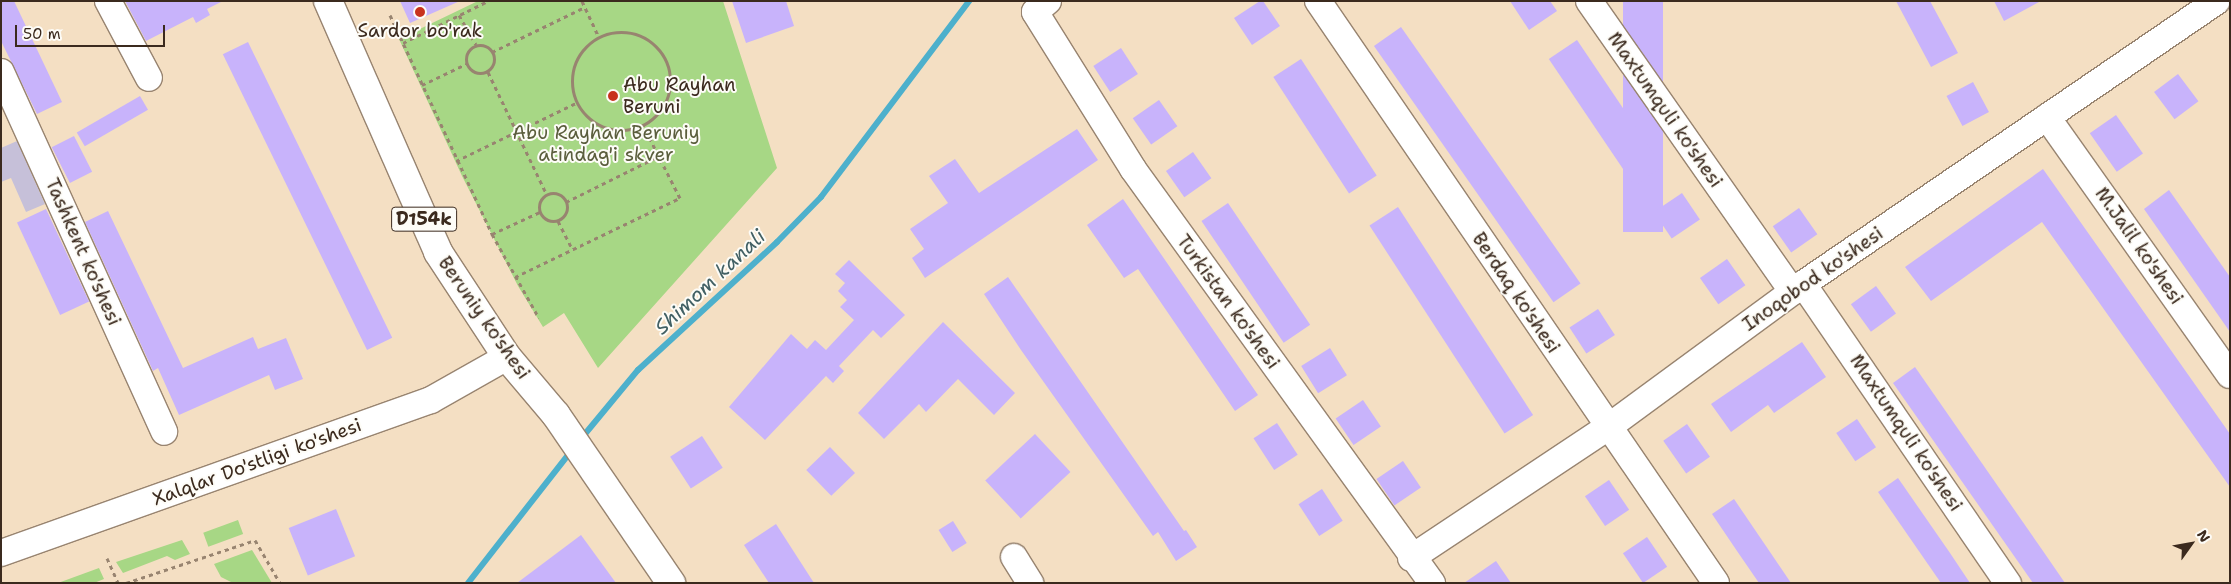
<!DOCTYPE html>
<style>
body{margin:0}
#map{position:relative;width:2231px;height:584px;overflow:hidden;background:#f4dfc3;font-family:"Shantell Sans",sans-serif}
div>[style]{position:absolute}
.industrial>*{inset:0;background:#c6c0d9}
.green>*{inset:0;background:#a7d785;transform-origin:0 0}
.stream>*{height:6px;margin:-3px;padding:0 3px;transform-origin:3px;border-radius:3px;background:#4db0cc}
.building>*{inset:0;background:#c8b3fb;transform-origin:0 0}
.path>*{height:3px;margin-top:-1.5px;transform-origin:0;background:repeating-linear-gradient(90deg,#988470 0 4px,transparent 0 8px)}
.path>.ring{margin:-1.5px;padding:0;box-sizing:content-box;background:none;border:3px solid #988470;border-radius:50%}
.roads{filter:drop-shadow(1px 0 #988470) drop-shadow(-1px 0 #988470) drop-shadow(0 1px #988470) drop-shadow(0 -1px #988470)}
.minor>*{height:26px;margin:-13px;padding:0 13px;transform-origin:13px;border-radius:13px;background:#fff}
.major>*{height:28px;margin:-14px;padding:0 14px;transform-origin:14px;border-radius:14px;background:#fff}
.dots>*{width:14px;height:14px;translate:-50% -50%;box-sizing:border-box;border:2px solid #fdfcf7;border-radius:50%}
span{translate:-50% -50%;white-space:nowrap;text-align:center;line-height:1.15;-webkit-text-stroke:4px #fdfcf7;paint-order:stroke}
.shield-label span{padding:1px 4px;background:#fdfcf7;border:1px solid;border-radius:4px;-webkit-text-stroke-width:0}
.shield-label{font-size:18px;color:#3b2a1e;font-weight:700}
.poi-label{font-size:19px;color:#3b2a1e}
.left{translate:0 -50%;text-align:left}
.street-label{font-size:19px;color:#3b2a1e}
.park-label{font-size:19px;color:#5b5e3d}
.water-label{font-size:20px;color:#426064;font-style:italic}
.frame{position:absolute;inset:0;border:2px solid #3b2a1e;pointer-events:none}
.north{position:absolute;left:2166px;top:519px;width:50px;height:50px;-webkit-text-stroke:4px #fdfcf7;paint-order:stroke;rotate:58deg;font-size:14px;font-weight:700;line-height:20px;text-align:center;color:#3b2a1e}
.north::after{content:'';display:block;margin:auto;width:18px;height:22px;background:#3b2a1e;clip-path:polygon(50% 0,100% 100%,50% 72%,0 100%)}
.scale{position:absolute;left:15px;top:25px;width:150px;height:22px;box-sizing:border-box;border:2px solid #3b2a1e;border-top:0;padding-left:6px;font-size:15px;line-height:18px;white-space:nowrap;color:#3b2a1e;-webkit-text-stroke:4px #fdfcf7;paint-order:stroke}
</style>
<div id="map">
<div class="industrial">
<i style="clip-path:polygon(17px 141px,45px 204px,26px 212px,11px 178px,1px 182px,1px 148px)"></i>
</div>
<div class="green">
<i style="clip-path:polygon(478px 1px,723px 1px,777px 168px,598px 368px,564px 313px,543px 327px,518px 286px,462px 176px,399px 39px)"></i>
<i style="left:238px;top:520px;width:15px;height:37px;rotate:70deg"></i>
<i style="clip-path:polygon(182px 540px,190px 554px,175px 560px,167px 556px,123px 573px,116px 562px)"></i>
<i style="clip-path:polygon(252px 550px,272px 583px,233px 583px,221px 577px,214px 564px)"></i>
<i style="clip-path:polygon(99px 568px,104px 579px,94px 583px,58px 583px)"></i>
</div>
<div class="stream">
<i style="left:580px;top:440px;width:91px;rotate:-50.4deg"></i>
<i style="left:638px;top:370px;width:189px;rotate:-42.6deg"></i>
<i style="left:777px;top:242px;width:63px;rotate:-45.6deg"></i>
<i style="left:821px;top:197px;width:246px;rotate:-52.9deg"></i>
<i style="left:468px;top:583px;width:169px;rotate:-52deg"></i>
</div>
<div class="building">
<i style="clip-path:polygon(1px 1px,14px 1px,62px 102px,37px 114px,1px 41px)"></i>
<i style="clip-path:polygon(125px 1px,223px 1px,207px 9px,210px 15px,196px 23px,193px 17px,146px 41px)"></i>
<i style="clip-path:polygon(400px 1px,460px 1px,410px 23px)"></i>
<i style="clip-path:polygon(732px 1px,786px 1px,794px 26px,746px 43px)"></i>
<i style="clip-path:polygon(1260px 1px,1263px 1px,1280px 26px,1252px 45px,1234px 18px)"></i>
<i style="clip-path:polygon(1510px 1px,1550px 1px,1557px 11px,1529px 30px)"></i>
<i style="left:1623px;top:1px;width:40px;height:231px"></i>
<i style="clip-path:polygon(1896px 1px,1930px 1px,1958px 53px,1931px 67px)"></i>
<i style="clip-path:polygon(1994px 1px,2041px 1px,2004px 21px)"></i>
<i style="left:1401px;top:27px;width:313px;height:33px;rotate:55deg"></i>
<i style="left:1577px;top:40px;width:153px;height:34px;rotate:56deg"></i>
<i style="left:248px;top:42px;width:329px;height:28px;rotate:64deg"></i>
<i style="left:1121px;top:48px;width:31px;height:33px;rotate:57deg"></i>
<i style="left:1301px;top:59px;width:139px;height:33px;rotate:57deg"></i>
<i style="left:2178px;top:74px;width:34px;height:30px;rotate:53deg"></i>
<i style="left:1973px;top:82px;width:34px;height:30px;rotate:62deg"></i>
<i style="left:140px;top:96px;width:16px;height:73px;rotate:60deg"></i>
<i style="left:1159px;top:100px;width:32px;height:32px;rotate:55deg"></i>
<i style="left:2116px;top:115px;width:47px;height:32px;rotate:55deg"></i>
<i style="clip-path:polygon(1077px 129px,1098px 160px,925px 278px,912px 258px,924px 249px,910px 229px,948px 203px,929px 176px,955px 159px,979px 193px)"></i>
<i style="left:74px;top:136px;width:40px;height:25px;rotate:63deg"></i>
<i style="left:1193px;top:152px;width:32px;height:33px;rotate:55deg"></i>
<i style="clip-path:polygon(2043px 169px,2230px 434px,2230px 487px,2042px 222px,1931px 301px,1905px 267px)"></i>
<i style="clip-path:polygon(2169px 190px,2230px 277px,2230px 332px,2144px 209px)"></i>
<i style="left:1682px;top:193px;width:32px;height:34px;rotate:56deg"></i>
<i style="clip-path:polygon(1123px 199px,1258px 395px,1235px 411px,1138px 269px,1124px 278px,1087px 225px)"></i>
<i style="left:1228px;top:203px;width:147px;height:32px;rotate:56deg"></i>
<i style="left:1398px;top:207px;width:248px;height:34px;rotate:57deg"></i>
<i style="left:1799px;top:208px;width:32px;height:32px;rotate:55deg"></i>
<i style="left:46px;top:209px;width:102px;height:32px;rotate:65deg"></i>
<i style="clip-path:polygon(108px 211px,183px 368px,253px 337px,258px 349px,286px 338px,303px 379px,275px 390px,269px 375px,179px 415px,158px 368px,153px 371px,85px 222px)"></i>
<i style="left:1727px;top:259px;width:32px;height:33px;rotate:55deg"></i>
<i style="clip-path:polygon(849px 260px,905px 315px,881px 338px,873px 330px,839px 366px,844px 371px,833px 383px,826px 376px,765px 440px,729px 407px,791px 334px,807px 349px,815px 340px,826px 350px,854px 320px,840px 307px,847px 300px,838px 291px,845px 283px,835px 274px)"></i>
<i style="clip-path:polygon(1008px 277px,1184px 531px,1186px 530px,1197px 547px,1176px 561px,1158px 532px,1153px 536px,1021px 350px,984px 294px)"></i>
<i style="left:1876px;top:286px;width:34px;height:31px;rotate:54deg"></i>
<i style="left:1598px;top:309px;width:31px;height:34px;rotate:57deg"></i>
<i style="clip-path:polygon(943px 322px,1015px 393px,994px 415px,958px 379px,926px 412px,919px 404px,884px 439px,858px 413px)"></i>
<i style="clip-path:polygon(1802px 342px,1826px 377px,1774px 413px,1768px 405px,1731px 432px,1711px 404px)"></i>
<i style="left:1330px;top:348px;width:32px;height:34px;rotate:58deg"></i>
<i style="clip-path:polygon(1915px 367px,2043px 551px,2065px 583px,2033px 583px,1893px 383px)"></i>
<i style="left:1363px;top:400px;width:32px;height:33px;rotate:56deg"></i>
<i style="left:1857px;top:419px;width:34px;height:25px;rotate:56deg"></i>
<i style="left:1277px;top:423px;width:38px;height:28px;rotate:57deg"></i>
<i style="left:1687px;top:424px;width:40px;height:29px;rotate:55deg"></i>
<i style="left:1035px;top:434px;width:52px;height:68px;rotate:47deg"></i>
<i style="left:702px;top:436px;width:38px;height:38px;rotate:57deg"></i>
<i style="left:830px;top:447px;width:36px;height:33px;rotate:46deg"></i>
<i style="left:1403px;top:461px;width:32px;height:32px;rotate:56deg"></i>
<i style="clip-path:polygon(1898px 478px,1950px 553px,1970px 583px,1941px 583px,1878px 492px)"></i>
<i style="left:1609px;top:480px;width:36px;height:29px;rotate:56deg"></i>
<i style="left:1322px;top:489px;width:38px;height:28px;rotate:57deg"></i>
<i style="clip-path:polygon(1734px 499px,1770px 552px,1791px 583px,1759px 583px,1737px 551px,1712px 514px)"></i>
<i style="left:336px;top:509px;width:51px;height:51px;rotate:68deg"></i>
<i style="left:953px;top:521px;width:26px;height:17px;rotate:58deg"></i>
<i style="clip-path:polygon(776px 524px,814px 583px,769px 583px,744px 545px)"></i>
<i style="clip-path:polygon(581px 535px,616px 583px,517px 583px)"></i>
<i style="left:1647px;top:537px;width:36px;height:29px;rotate:56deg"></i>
<i style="clip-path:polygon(1496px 561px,1511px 583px,1464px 583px)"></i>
</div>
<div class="path">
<i style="left:582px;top:1px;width:40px;rotate:65deg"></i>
<i style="left:390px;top:15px;width:242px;rotate:65deg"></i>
<i style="left:492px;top:234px;width:96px;rotate:60.8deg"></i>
<i style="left:459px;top:15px;width:34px;rotate:60deg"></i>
<i class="ring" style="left:572px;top:32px;width:95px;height:95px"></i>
<i style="left:403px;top:43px;width:95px;rotate:-26.3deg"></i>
<i class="ring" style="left:466px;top:45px;width:25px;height:25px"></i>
<i style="left:492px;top:52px;width:103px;rotate:-25.8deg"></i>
<i style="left:488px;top:72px;width:136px;rotate:64.4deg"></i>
<i style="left:422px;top:85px;width:49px;rotate:-25.5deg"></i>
<i style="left:456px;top:161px;width:133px;rotate:-25.8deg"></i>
<i class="ring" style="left:539px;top:193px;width:25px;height:25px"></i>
<i style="left:566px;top:202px;width:104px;rotate:-26.3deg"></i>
<i style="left:558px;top:221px;width:31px;rotate:63deg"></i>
<i style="left:492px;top:234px;width:53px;rotate:-24.6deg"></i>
<i style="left:515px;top:277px;width:183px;rotate:-25.6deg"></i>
<i style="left:680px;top:198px;width:82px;rotate:-116.9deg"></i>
<i style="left:107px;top:558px;width:27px;rotate:66deg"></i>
<i style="left:126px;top:583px;width:136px;rotate:-18.4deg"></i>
<i style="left:255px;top:540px;width:50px;rotate:59.8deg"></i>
</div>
<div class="roads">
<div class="minor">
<i style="left:108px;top:1px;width:87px;rotate:62deg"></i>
<i style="left:1048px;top:1px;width:17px;rotate:140deg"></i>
<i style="left:1035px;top:12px;width:185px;rotate:58deg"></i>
<i style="left:1133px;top:169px;width:511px;rotate:54.16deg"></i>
<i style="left:1318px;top:1px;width:705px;rotate:55.63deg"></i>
<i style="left:1589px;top:1px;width:355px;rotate:55deg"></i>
<i style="left:1px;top:72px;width:395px;rotate:65.6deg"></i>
<i style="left:2047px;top:117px;width:316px;rotate:54.7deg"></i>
<i style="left:1803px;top:284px;width:363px;rotate:55.6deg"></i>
<i style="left:1px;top:553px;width:456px;rotate:-19.6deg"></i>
<i style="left:431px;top:400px;width:87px;rotate:-29.5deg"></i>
<i style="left:1014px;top:557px;width:31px;rotate:58deg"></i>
<i style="left:1411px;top:558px;width:235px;rotate:-33.6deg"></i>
<i style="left:1607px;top:428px;width:243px;rotate:-36.3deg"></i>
<i style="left:1803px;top:284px;width:501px;rotate:-34.36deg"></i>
</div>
<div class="major">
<i style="left:328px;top:1px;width:274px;rotate:66.3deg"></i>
<i style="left:438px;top:252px;width:126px;rotate:56.7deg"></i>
<i style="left:507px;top:357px;width:76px;rotate:49.8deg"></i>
<i style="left:556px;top:415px;width:204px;rotate:55.6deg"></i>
</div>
</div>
<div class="dots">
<i style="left:420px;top:12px;background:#c8321e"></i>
<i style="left:613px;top:96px;background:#c8321e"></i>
</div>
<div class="shield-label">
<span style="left:424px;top:219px">D154k</span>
</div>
<div class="poi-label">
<span style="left:420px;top:31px">Sardor bo'rak</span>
<span class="left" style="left:623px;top:96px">Abu Rayhan<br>Beruni</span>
</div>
<div class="street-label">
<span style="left:1665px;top:110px;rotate:55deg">Maxtumquli ko'shesi</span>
<span style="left:2139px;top:246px;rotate:55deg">M.Jalil ko'shesi</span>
<span style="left:83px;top:252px;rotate:66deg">Tashkent ko'shesi</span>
<span style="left:1813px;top:279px;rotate:-35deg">Inoqobod ko'shesi</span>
<span style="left:1516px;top:293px;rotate:56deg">Berdaq ko'shesi</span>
<span style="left:1228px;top:302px;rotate:54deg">Turkistan ko'shesi</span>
<span style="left:484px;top:318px;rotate:55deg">Beruniy ko'shesi</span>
<span style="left:1906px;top:433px;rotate:56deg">Maxtumquli ko'shesi</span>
<span style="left:257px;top:462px;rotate:-20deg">Xalqlar Do'stligi ko'shesi</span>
</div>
<div class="park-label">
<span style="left:606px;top:144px">Abu Rayhan Beruniy<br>atindag'i skver</span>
</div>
<div class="water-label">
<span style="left:710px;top:282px;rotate:-43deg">Shimom kanali</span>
</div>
<div class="frame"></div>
<div class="north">N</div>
<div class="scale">50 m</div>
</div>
